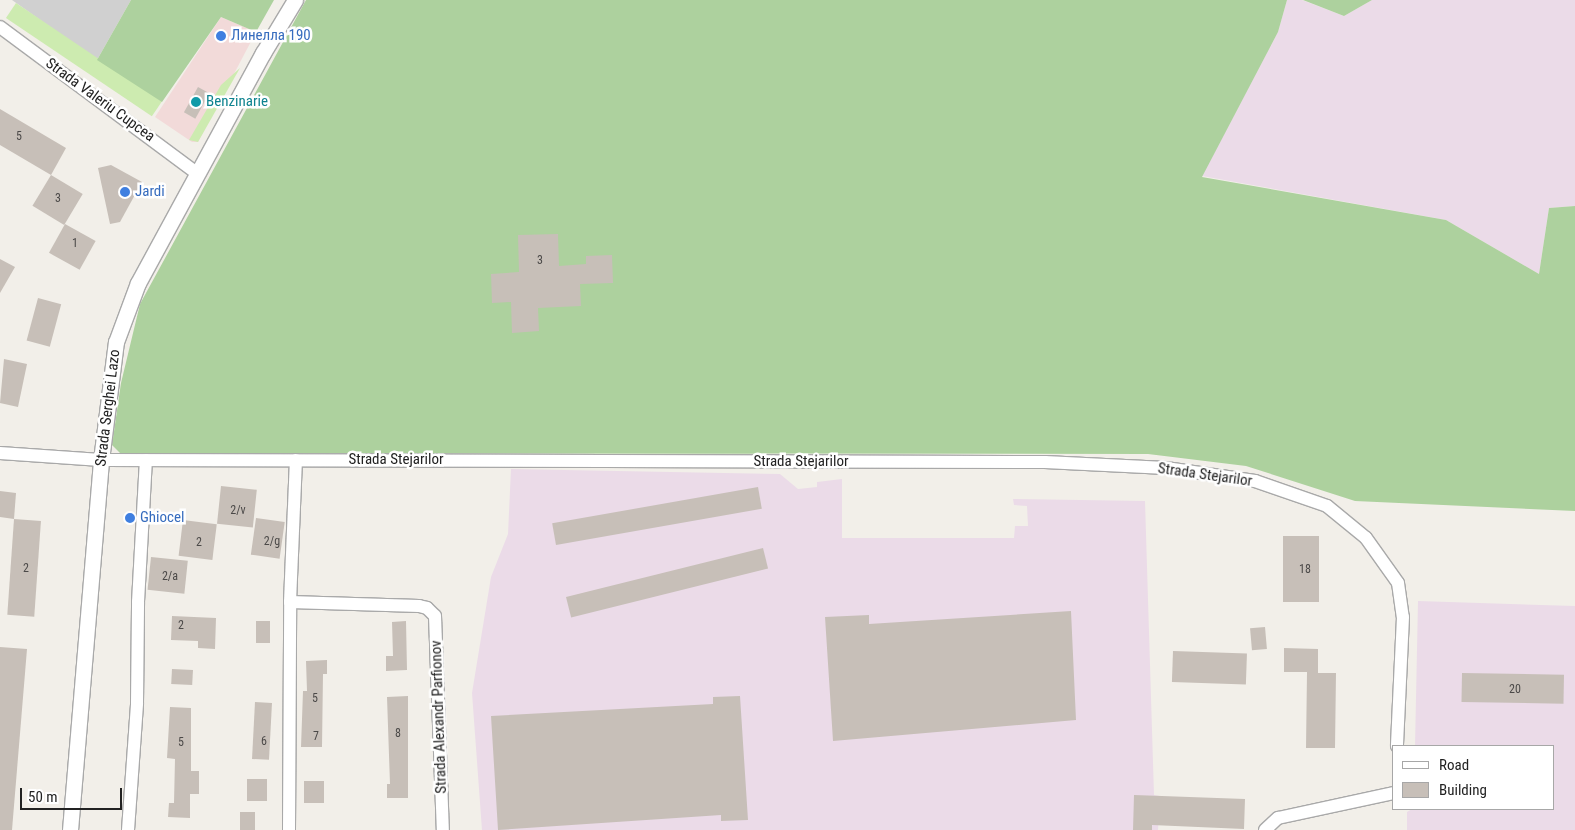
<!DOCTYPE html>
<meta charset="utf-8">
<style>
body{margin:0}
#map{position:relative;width:1575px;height:830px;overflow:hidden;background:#f2efe9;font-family:"Roboto Condensed",sans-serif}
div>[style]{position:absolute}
.commercial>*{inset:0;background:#f2dad9}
.industrial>*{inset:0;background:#ebdbe8}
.religious>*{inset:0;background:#d0d0d0}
.grass>*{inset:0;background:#cdebb0;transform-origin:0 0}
.forest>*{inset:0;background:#add19e}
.building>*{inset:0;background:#c7bfb8;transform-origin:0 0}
.roads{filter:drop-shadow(1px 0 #a9a9a9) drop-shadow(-1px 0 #a9a9a9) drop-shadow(0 1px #a9a9a9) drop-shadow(0 -1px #a9a9a9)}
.minor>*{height:12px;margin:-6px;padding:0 6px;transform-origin:6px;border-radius:6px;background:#fff}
.tertiary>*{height:15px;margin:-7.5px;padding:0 7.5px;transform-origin:7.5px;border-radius:7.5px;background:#fff}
.dots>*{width:14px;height:14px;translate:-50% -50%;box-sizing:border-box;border:2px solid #fff;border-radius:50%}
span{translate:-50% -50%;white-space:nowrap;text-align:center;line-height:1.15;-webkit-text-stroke:5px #fff;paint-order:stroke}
.number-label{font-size:12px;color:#4b4948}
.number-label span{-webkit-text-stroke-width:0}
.shop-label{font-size:15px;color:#366cbe}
.left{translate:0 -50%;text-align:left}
.street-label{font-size:15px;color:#222}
.culture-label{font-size:15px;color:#0d838f}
.legend{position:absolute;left:1392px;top:745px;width:162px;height:65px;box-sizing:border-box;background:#fff;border:1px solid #a7a7a7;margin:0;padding:6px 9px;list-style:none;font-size:15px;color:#222}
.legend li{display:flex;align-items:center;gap:10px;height:25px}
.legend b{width:25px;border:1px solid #a7a7a7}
.scale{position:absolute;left:20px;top:788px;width:102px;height:22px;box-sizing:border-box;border:2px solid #222;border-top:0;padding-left:6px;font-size:15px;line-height:18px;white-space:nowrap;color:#222;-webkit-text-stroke:4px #fff;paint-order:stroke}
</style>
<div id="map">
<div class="commercial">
<i style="clip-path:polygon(221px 17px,256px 32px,198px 142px,192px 142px,155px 117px)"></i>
</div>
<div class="industrial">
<i style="clip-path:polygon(1287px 0,1302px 0,1344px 16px,1372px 0,1575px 0,1575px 206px,1549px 208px,1539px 274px,1446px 220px,1202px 176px,1278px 32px)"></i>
<i style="clip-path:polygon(511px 469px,780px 474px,798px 489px,817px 487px,817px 482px,842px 479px,842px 538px,1014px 538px,1015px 526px,1028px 526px,1027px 506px,1014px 505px,1013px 499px,1145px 501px,1154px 795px,1160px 796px,1158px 830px,482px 830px,472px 693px,491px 577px,508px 534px)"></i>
<i style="clip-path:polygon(1418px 601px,1575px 606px,1575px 830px,1407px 830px,1407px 812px,1412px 809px,1554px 809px,1554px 746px,1415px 746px)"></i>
</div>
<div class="religious">
<i style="clip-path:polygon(12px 0,131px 0,97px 60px)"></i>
</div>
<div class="grass">
<i style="left:16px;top:3px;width:176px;height:18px;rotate:34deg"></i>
<i style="clip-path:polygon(240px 68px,198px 142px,189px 140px,221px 85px)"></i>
</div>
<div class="forest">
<i style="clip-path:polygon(131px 0,274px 0,256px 32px,221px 17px,162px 102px,97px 60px)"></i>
<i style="clip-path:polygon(306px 0,1287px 0,1278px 32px,1202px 177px,1446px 220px,1539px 274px,1549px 208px,1575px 206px,1575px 511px,1355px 501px,1246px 466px,1148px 454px,120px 453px,112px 445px,121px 383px,140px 304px)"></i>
<i style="clip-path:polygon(1303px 0,1372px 0,1344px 16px)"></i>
</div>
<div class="building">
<i style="left:198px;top:87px;width:13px;height:29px;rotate:29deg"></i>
<i style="clip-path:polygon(0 109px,66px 148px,51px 175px,0 145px)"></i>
<i style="clip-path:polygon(111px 165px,142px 182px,120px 222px,110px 224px,98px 168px)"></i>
<i style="left:51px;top:175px;width:37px;height:36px;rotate:31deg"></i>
<i style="left:65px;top:224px;width:35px;height:33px;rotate:29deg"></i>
<i style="clip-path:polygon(558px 234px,559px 266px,586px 264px,586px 256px,612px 255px,613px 283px,580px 284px,581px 306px,538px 308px,539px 331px,512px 333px,511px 302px,492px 303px,491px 274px,519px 272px,518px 235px)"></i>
<i style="clip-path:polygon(0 259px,15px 267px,0 293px)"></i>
<i style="left:38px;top:298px;width:24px;height:44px;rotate:15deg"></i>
<i style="clip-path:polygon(4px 359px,27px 364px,18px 407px,0 403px)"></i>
<i style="left:221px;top:486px;width:36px;height:38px;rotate:6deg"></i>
<i style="left:758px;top:487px;width:22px;height:209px;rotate:80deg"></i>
<i style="clip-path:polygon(0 491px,16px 493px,14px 519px,0 517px)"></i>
<i style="left:256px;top:518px;width:29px;height:37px;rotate:8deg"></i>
<i style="left:14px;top:519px;width:27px;height:96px;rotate:4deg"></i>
<i style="left:183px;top:520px;width:34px;height:36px;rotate:7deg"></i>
<i style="left:1283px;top:536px;width:36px;height:66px"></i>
<i style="left:763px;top:548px;width:21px;height:203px;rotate:76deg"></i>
<i style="left:151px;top:557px;width:37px;height:33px;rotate:6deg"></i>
<i style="clip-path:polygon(1071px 611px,1076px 720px,833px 741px,825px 617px,869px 615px,869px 624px)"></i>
<i style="clip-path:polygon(172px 616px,216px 618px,215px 649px,198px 648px,198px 641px,171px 640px)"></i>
<i style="left:256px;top:621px;width:14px;height:22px"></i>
<i style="clip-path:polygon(406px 621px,407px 670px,386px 671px,386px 656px,393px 656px,392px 622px)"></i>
<i style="left:1265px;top:627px;width:22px;height:15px;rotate:85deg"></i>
<i style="clip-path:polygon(0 647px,27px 649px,12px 830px,0 830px)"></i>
<i style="clip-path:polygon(1284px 648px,1318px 649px,1318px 673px,1336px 673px,1335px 748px,1306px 748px,1307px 672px,1284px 672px)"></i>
<i style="left:1173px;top:651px;width:74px;height:31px;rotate:2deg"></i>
<i style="clip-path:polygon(327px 660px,327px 674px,323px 674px,322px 747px,301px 747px,303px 691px,307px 691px,306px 661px)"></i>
<i style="left:172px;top:669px;width:21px;height:15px;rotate:3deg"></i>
<i style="left:1462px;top:673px;width:102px;height:29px;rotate:1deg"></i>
<i style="clip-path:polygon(408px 696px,408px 798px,387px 798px,387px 784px,390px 784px,387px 697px)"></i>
<i style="clip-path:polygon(740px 696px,748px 820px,721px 821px,721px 815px,498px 830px,491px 716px,713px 704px,713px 697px)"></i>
<i style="left:255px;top:702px;width:17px;height:57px;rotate:3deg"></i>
<i style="clip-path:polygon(170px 707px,191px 708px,191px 771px,199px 771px,199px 794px,190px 794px,190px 818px,168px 817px,169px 803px,174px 803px,175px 759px,167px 758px)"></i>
<i style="left:247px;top:779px;width:20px;height:22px"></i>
<i style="left:304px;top:781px;width:20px;height:22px"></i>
<i style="clip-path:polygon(1134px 795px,1245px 799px,1244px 829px,1152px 825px,1152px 830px,1133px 830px)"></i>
<i style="left:240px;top:812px;width:15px;height:18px"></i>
</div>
<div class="roads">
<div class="minor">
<i style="left:0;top:27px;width:247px;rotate:36.6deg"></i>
<i style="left:0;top:453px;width:101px;rotate:4deg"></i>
<i style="left:101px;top:460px;width:944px;rotate:0.12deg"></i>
<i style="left:1045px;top:462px;width:121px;rotate:2.8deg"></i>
<i style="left:1166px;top:468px;width:90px;rotate:8.3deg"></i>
<i style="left:1255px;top:481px;width:76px;rotate:19.1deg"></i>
<i style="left:1327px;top:506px;width:50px;rotate:39.4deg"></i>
<i style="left:1366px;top:538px;width:55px;rotate:54.6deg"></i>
<i style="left:1398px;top:583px;width:34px;rotate:82deg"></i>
<i style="left:1403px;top:617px;width:129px;rotate:92.7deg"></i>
<i style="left:290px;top:602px;width:129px;rotate:1.8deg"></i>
<i style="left:419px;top:606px;width:8px;rotate:14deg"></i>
<i style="left:427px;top:608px;width:11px;rotate:45deg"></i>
<i style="left:435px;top:616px;width:214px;rotate:87.9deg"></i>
<i style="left:128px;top:830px;width:127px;rotate:-85.9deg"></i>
<i style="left:137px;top:703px;width:101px;rotate:-89.4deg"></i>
<i style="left:138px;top:602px;width:142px;rotate:-86.8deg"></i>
<i style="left:289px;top:830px;width:228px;rotate:-89.7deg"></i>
<i style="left:290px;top:602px;width:142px;rotate:-87.6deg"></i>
<i style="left:1265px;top:830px;width:18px;rotate:-43deg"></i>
<i style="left:1278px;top:818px;width:119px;rotate:-12.2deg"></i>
</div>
<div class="tertiary">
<i style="left:70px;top:830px;width:371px;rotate:-85.2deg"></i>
<i style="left:101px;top:460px;width:119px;rotate:-82.8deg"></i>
<i style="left:116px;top:342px;width:63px;rotate:-69.6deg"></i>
<i style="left:138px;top:283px;width:262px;rotate:-61.5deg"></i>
<i style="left:263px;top:53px;width:62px;rotate:-58.9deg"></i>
</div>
</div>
<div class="dots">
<i style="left:221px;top:36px;background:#3f7fe0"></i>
<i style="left:196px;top:102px;background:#0f9aa8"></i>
<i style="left:125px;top:192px;background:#3f7fe0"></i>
<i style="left:130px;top:518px;background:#3f7fe0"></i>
</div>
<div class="number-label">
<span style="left:19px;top:137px">5</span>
<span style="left:58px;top:199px">3</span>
<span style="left:75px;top:244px">1</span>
<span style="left:540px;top:261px">3</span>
<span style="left:238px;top:511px">2/v</span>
<span style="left:272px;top:542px">2/g</span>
<span style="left:199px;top:543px">2</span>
<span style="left:26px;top:569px">2</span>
<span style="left:1305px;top:570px">18</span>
<span style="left:170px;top:577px">2/a</span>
<span style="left:181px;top:626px">2</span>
<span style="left:1515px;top:690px">20</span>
<span style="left:315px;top:699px">5</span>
<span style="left:398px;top:734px">8</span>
<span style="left:316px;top:737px">7</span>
<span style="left:264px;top:742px">6</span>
<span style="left:181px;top:743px">5</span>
</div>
<div class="shop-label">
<span class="left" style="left:231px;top:36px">Линелла 190</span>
<span class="left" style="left:135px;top:192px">Jardi</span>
<span class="left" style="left:140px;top:518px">Ghiocel</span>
</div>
<div class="street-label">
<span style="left:100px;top:100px;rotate:36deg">Strada Valeriu Cupcea</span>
<span style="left:108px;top:408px;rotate:-83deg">Strada Serghei Lazo</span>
<span style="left:396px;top:460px">Strada Stejarilor</span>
<span style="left:801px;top:462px">Strada Stejarilor</span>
<span style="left:1205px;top:475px;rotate:8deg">Strada Stejarilor</span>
<span style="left:439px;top:717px;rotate:-92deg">Strada Alexandr Parfionov</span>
</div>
<div class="culture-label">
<span class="left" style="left:206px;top:102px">Benzinarie</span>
</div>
<ul class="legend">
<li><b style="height:6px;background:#fff"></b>Road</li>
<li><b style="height:14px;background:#c7bfb8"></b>Building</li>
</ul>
<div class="scale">50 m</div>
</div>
